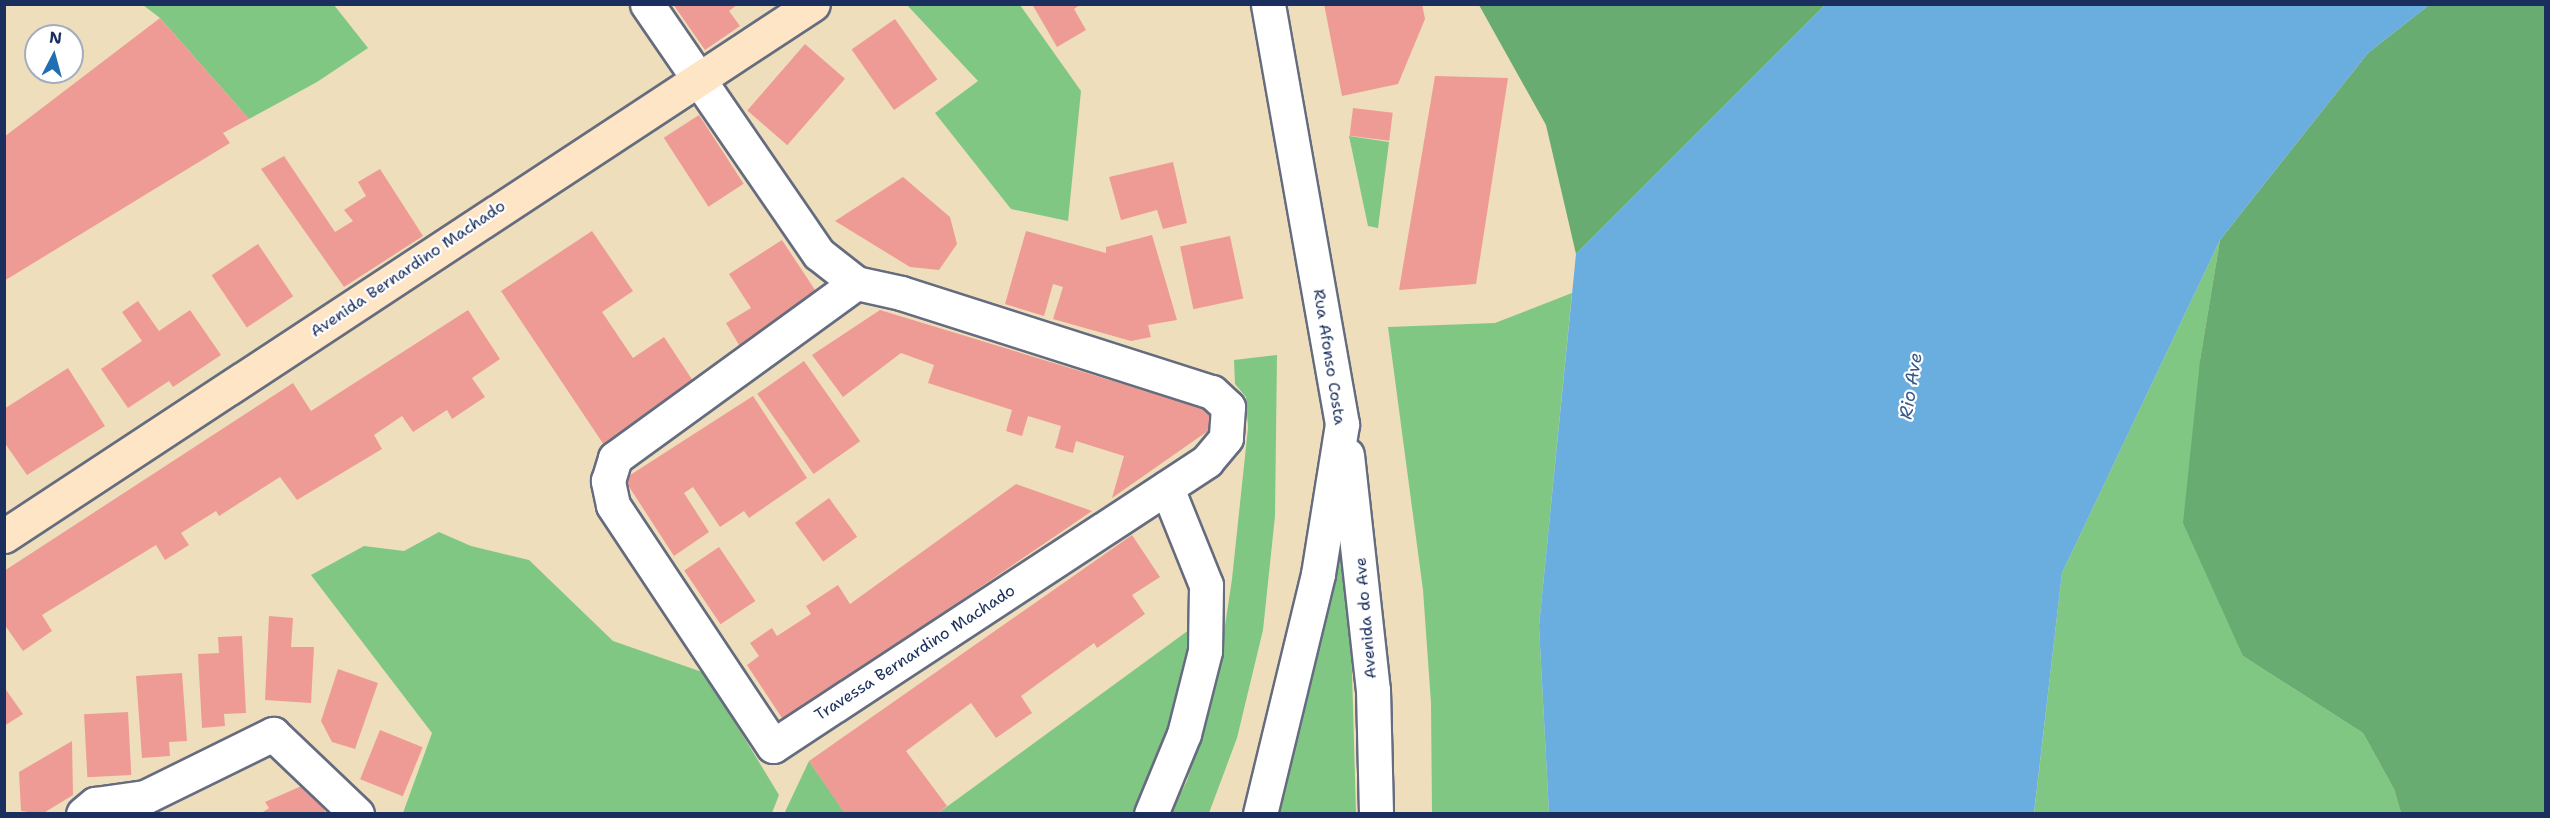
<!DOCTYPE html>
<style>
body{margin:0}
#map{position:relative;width:2550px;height:818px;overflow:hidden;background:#eedebc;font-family:"Shantell Sans",sans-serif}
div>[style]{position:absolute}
.green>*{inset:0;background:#80c783}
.forest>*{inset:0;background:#68ac71}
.water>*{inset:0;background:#6aaddf}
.building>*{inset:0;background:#ef9b95;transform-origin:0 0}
.roads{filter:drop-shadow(2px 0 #656c7f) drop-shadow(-2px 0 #656c7f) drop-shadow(0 2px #656c7f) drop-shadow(0 -2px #656c7f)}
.minor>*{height:33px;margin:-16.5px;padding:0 16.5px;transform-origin:16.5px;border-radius:16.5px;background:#fff}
.tertiary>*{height:33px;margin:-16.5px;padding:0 16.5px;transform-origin:16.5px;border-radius:16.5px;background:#fff}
.secondary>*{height:33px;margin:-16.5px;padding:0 16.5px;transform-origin:16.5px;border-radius:16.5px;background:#fde5c5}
span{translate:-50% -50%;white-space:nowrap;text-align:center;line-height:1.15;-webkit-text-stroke:4.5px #fff;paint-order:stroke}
.street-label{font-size:16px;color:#1b2f5e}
.water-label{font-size:18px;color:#375b8b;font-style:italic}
.frame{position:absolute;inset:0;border:6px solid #1b2f5e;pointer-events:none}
.north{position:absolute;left:24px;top:24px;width:60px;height:60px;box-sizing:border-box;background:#fff;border:2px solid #a4acbf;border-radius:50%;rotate:6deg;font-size:16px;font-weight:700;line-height:24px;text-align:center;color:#1b2f5e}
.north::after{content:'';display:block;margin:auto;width:21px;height:27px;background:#1f6fb2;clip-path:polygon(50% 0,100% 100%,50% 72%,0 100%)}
</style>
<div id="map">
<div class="green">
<i style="clip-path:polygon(143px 5px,334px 5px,368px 48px,317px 82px,249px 119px,160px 18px)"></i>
<i style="clip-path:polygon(907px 5px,1020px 5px,1081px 91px,1068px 221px,1011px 209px,935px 113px,978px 81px)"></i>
<i style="clip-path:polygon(1349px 136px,1389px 142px,1378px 228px,1368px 226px)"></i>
<i style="clip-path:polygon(2220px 240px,2200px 360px,2243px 656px,2363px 733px,2394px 789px,2401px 813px,2034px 814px,2062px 573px)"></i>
<i style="clip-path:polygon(1572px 293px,1539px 626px,1549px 813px,1432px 813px,1431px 703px,1423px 590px,1388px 327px,1495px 323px)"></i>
<i style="clip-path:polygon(1277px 355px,1275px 516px,1263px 630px,1237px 738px,1209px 813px,1170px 814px,1187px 781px,1217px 679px,1232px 579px,1248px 428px,1246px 397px,1235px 384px,1234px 360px)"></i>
<i style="clip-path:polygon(1338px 482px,1350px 602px,1356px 813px,1270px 814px,1298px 728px,1318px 641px)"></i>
<i style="clip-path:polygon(439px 532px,471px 546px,529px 560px,613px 641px,705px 673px,779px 795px,772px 813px,403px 813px,432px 733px,311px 575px,364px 546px,404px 551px)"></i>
<i style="clip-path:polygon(1193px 627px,1190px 658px,1175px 718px,1151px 780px,1133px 813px,937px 814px)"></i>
<i style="clip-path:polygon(809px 761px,845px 813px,784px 814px)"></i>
</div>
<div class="forest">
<i style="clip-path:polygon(1479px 5px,1825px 5px,1576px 254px,1546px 125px)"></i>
<i style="clip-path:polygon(2429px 5px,2545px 5px,2545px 813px,2401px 813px,2394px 789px,2363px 733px,2243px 656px,2183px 523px,2200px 360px,2220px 240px,2368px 53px)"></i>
</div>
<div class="water">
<i style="clip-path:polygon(1825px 5px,2429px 5px,2368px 53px,2220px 240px,2062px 573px,2034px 813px,1549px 813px,1539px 626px,1576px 254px)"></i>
</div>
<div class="building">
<i style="clip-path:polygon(673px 4px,738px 4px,729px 11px,740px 26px,705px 50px)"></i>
<i style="clip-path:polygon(1032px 4px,1081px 4px,1074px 9px,1086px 30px,1057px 47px)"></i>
<i style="clip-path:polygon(1324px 4px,1422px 4px,1425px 19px,1398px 84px,1342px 96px)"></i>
<i style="clip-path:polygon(160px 18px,249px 119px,223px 133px,230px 143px,4px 281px,4px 137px)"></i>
<i style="left:895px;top:19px;width:74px;height:53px;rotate:55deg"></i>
<i style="left:805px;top:44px;width:53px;height:88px;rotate:41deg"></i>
<i style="clip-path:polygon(1435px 76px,1508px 78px,1476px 284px,1399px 290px)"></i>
<i style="left:1353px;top:108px;width:40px;height:28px;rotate:7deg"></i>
<i style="left:699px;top:115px;width:82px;height:42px;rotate:57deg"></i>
<i style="clip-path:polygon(284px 156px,335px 232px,353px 221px,344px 210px,366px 196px,358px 182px,380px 169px,423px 236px,344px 287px,261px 169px)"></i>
<i style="clip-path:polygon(1173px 162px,1187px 223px,1163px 229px,1157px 210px,1121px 220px,1109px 177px)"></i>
<i style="clip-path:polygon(903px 177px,950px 217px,957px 244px,939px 270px,910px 267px,835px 221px)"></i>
<i style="clip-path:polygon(592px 231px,633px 291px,602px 312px,633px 358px,664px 337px,697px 387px,606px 448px,501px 291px)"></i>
<i style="clip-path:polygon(1026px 231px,1106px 253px,1106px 247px,1152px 235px,1177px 320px,1148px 325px,1151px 337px,1131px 341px,1053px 319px,1063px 287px,1053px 284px,1044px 316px,1005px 304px)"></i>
<i style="left:1230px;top:236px;width:64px;height:51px;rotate:78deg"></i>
<i style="clip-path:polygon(782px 240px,819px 296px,742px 350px,726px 323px,751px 308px,729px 274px)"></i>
<i style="left:258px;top:244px;width:63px;height:56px;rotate:56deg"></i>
<i style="clip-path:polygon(138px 301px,159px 331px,190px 310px,221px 355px,173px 387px,169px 381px,128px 408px,101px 369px,142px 341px,122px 312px)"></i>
<i style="clip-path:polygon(468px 310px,500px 359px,472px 378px,485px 397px,452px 419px,447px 410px,413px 432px,402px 416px,374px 435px,382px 449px,297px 500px,280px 477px,219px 516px,216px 511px,181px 533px,189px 545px,165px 560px,156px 545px,42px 615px,52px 631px,23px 651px,4px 624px,4px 571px,293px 383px,311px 411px)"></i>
<i style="clip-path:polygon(880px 310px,1211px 411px,1215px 426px,1112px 498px,1124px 456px,1076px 441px,1073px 453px,1055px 448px,1061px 426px,1028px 416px,1022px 436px,1006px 431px,1012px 410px,928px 383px,934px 365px,901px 353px,843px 397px,812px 355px)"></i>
<i style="left:804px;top:361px;width:98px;height:57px;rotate:55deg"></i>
<i style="clip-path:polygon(68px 368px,105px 426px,27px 475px,4px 442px,4px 409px)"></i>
<i style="clip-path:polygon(753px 396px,807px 478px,749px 518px,744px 511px,720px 527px,693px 487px,684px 493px,709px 532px,674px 556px,624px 479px)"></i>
<i style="clip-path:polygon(1016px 484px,1092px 511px,784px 721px,747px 665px,759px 656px,750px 643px,772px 628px,777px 636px,811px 614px,806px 606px,838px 585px,850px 604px)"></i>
<i style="left:829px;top:498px;width:48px;height:42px;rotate:54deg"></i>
<i style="clip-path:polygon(1132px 535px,1160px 577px,1132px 595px,1145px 614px,1097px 648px,1094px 643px,1021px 696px,1032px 713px,996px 738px,971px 703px,906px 751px,947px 806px,937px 814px,845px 814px,809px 761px)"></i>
<i style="left:719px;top:547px;width:65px;height:42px;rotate:56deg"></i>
<i style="clip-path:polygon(269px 616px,293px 618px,291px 647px,314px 647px,311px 703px,265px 700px)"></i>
<i style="clip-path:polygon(242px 636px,246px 713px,224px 714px,225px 726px,202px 728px,198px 654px,219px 653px,218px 637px)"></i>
<i style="clip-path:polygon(338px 669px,378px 683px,355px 749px,332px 742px,321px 721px)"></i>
<i style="clip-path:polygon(182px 673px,187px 741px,169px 742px,170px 756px,142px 758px,136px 676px)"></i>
<i style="clip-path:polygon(4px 687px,23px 714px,4px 726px)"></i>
<i style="left:128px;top:712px;width:63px;height:44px;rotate:87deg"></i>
<i style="left:380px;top:730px;width:46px;height:53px;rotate:22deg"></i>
<i style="clip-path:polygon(72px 741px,73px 795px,42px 814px,21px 811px,19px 772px)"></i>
<i style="clip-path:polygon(306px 784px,327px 814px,260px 814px,269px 808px,265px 802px)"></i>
</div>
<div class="roads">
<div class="minor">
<i style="left:647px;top:4px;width:303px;rotate:55.5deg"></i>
<i style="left:819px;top:254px;width:47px;rotate:38.1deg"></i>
<i style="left:856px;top:283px;width:46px;rotate:12.5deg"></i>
<i style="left:901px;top:293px;width:326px;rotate:17.7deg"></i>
<i style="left:1212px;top:392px;width:22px;rotate:43deg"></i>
<i style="left:1228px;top:407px;width:31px;rotate:94deg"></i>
<i style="left:1226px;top:438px;width:30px;rotate:130deg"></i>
<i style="left:1207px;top:461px;width:519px;rotate:146.71deg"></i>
<i style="left:773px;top:746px;width:289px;rotate:-123.6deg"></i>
<i style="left:613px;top:505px;width:25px;rotate:-102deg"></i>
<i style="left:608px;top:481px;width:24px;rotate:-73deg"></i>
<i style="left:615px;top:458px;width:298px;rotate:-36deg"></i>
<i style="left:83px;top:814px;width:16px;rotate:-40deg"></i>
<i style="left:95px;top:804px;width:50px;rotate:-8deg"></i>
<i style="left:145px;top:797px;width:143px;rotate:-26.2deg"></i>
<i style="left:273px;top:734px;width:116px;rotate:43.6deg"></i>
<i style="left:1151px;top:814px;width:87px;rotate:-67.6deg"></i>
<i style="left:1184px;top:734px;width:86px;rotate:-75.8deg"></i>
<i style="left:1205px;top:651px;width:66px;rotate:-89.1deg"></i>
<i style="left:1206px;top:585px;width:105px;rotate:-111.9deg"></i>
</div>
<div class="tertiary">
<i style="left:1347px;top:455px;width:236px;rotate:83.7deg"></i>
<i style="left:1373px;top:690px;width:124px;rotate:88.6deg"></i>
<i style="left:1260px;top:814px;width:247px;rotate:-76.4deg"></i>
<i style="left:1318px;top:574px;width:152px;rotate:-80.9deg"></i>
<i style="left:1342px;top:424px;width:426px;rotate:-100deg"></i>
</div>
<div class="secondary">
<i style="left:4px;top:536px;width:968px;rotate:-33.33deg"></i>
</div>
</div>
<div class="street-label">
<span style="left:408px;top:269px;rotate:-34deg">Avenida Bernardino Machado</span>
<span style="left:1329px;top:357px;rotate:81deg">Rua Afonso Costa</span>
<span style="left:1366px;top:618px;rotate:-95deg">Avenida do Ave</span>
<span style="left:915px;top:653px;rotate:-33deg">Travessa Bernardino Machado</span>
</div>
<div class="water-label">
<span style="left:1911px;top:386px;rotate:-81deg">Rio Ave</span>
</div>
<div class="frame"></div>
<div class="north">N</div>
</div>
